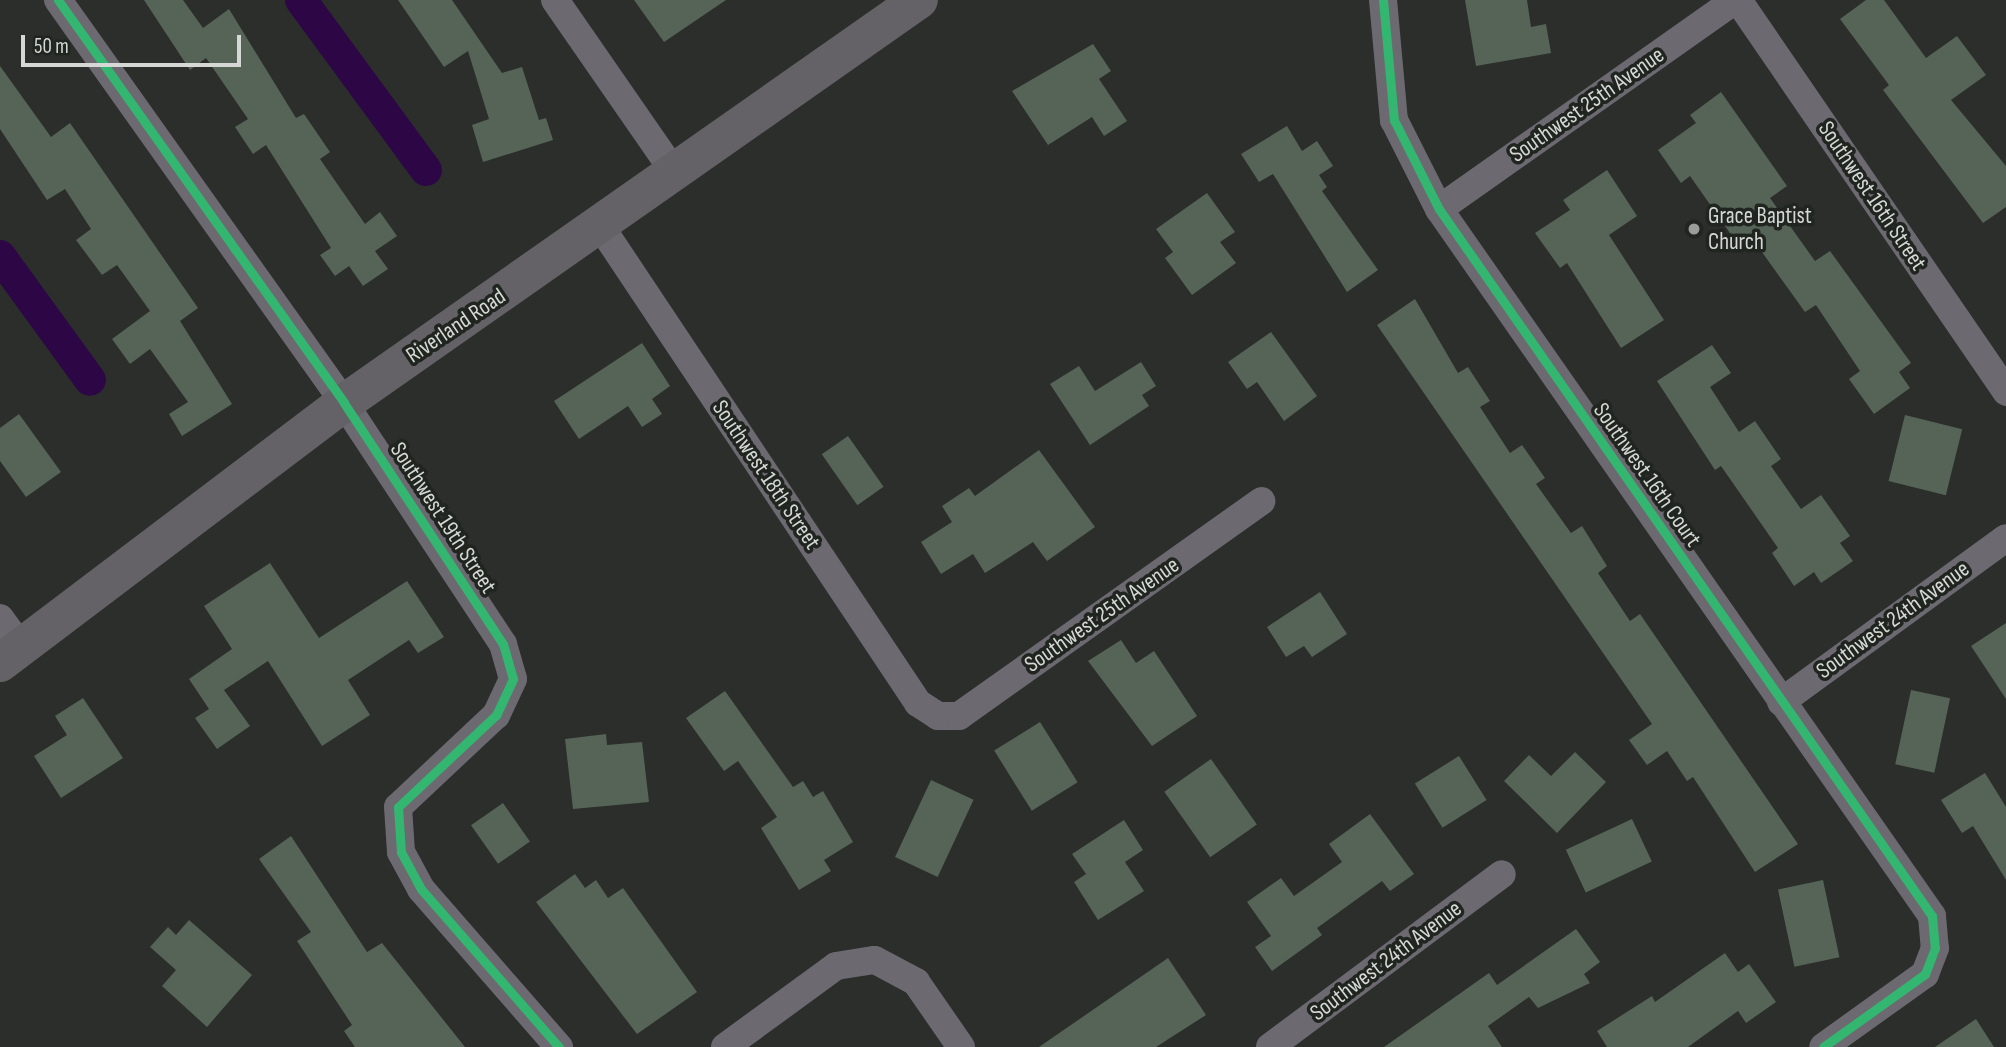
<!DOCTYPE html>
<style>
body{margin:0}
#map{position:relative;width:2006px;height:1047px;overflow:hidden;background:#2b2e2b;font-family:"Sofia Sans Condensed",sans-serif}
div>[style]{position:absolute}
.canal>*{height:32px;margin:-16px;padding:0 16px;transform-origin:16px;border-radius:16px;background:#2d0745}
.building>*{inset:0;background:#556456;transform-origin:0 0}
.street>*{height:28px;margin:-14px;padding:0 14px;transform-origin:14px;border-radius:14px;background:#6c6971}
.secondary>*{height:38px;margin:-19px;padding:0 19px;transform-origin:19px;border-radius:19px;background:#646267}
.cycleway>*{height:9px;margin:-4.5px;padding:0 4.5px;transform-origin:4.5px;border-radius:4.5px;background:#33b770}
.dots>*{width:19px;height:19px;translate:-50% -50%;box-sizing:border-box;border:4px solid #202520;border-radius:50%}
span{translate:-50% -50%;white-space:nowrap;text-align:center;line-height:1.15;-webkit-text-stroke:7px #202520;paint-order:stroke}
.street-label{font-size:23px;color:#d5d8d5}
.poi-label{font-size:23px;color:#d5d8d5}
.left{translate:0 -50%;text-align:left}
.scale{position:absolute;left:21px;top:35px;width:220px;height:32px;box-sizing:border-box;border:4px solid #d5d8d5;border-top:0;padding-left:9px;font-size:21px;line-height:24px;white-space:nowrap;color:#d5d8d5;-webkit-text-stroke:5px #202520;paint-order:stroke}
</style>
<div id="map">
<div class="canal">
<i style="left:301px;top:0;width:211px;rotate:53.7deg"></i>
<i style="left:0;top:256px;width:153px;rotate:54deg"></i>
</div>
<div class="building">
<i style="clip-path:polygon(144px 0,183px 0,203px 28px,229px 9px,296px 118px,304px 114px,330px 152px,320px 159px,365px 224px,380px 212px,397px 236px,375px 251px,388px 269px,363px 286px,349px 266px,335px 276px,320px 255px,331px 248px,266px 145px,253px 154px,235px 127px,248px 119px,206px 58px,190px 70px)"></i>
<i style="clip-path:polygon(398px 0,452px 0,502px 73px,522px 67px,539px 120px,546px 118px,553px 140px,483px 162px,472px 125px,489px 119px,468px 51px,444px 67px)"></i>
<i style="clip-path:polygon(634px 0,726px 0,664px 42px)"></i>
<i style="clip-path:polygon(1465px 0,1527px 0,1531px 27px,1546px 24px,1551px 53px,1476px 66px)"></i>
<i style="clip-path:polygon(1866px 0,1884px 0,1926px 58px,1957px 36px,1986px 75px,1951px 100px,2006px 166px,2006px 207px,1983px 223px,1883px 90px,1889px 85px,1840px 19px)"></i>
<i style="clip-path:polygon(1093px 44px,1111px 71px,1099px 79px,1127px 121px,1104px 136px,1092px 117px,1048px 145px,1012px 91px)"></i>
<i style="clip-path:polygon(0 66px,51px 137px,70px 123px,198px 308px,180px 321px,232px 404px,182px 436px,169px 414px,188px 402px,150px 349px,130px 364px,112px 339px,150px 311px,117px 265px,102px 275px,76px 240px,91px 229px,65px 189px,47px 200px,0 129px)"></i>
<i style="clip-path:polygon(1721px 92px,1787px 186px,1770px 198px,1815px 261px,1830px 251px,1911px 363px,1899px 372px,1910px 388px,1874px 414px,1849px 379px,1860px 371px,1816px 305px,1805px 312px,1749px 234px,1737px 243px,1690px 176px,1681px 183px,1658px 150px,1696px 123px,1690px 115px)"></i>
<i style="clip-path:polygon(1287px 126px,1302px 151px,1317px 141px,1333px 166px,1319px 175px,1327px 187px,1322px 191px,1378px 270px,1347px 292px,1273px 174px,1259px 182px,1241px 154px)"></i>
<i style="clip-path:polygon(1607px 170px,1637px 216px,1609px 235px,1664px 320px,1621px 348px,1567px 263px,1560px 268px,1535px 233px,1570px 210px,1563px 200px)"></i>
<i style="clip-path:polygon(1207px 193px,1235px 232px,1220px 242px,1236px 263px,1192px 295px,1165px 258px,1173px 252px,1156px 229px)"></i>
<i style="clip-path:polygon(1415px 299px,1458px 373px,1468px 367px,1490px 401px,1480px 407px,1510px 453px,1522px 445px,1545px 478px,1536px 484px,1571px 533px,1582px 526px,1607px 566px,1598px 573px,1630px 621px,1640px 614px,1798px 844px,1755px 872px,1693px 777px,1687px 781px,1667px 751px,1647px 765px,1629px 740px,1652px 724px,1377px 325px)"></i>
<i style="clip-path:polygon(1271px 332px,1317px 396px,1284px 421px,1257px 382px,1247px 389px,1228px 362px)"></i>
<i style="clip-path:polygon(642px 343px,670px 386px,652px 399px,662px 414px,642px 427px,628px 406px,579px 439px,554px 401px)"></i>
<i style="clip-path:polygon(1712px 345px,1731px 373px,1710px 387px,1739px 432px,1755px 421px,1781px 459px,1771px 466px,1801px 509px,1821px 495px,1850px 536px,1840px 543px,1853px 561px,1821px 583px,1814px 572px,1794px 586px,1772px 553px,1778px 548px,1721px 466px,1715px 470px,1657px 381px)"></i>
<i style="clip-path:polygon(1141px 362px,1156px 386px,1142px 395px,1149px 406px,1090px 445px,1050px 384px,1079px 366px,1095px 391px)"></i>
<i style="clip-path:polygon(19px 414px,61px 472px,26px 497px,0 461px,0 428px)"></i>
<i style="left:1905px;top:415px;width:59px;height:68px;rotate:14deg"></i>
<i style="left:848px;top:436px;width:62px;height:32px;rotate:55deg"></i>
<i style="clip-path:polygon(1039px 450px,1095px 527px,1047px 561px,1033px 542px,985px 573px,973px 554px,941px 574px,921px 542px,952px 522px,942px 506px,969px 488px,975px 496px)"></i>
<i style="clip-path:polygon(270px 563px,319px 638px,407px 581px,444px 637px,418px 653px,409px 640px,348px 680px,370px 715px,322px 746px,268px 661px,224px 690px,250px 726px,217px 749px,195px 718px,209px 709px,189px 679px,232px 649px,204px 606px)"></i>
<i style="clip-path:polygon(1320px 592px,1347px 634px,1312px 657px,1304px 646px,1286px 657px,1267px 627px)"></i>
<i style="clip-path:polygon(2006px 623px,2006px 699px,1971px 646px)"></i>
<i style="clip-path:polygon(1121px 640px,1136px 663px,1154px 651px,1197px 716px,1152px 746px,1088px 661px)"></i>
<i style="left:1911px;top:690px;width:40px;height:76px;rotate:12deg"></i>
<i style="clip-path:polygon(725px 691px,793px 787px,803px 781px,813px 797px,823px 791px,853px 842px,824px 860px,831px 871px,799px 890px,761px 828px,777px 817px,738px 761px,724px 771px,686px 718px)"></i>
<i style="clip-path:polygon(83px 698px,123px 758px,61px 798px,34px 756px,67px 735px,55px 716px)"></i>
<i style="left:1040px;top:722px;width:71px;height:54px;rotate:58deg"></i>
<i style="clip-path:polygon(606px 734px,607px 745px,642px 742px,649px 802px,573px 809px,565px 739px)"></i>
<i style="clip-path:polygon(1575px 752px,1606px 782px,1557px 833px,1504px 781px,1529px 755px,1551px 776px)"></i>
<i style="left:1459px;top:756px;width:52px;height:52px;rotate:58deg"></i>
<i style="left:1211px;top:759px;width:80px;height:57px;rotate:55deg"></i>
<i style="clip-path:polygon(1985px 773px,2006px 807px,2006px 880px,1973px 826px,1962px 833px,1941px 800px)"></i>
<i style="left:931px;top:780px;width:47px;height:85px;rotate:25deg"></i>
<i style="left:503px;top:803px;width:47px;height:39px;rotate:55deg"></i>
<i style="clip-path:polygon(1370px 814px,1414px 874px,1390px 891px,1382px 881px,1317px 928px,1322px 935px,1272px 971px,1255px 947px,1271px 936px,1247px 902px,1281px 878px,1294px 896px,1342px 862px,1329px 844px)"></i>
<i style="left:1632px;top:819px;width:47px;height:73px;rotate:65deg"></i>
<i style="clip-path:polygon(1124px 820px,1143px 850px,1125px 862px,1144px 891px,1098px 920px,1074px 882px,1086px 874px,1072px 854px)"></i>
<i style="clip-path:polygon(291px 836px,367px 952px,382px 943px,465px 1047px,355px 1047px,344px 1031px,352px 1025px,297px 941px,311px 932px,259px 859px)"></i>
<i style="clip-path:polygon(575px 874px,585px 888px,596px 880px,608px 898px,623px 888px,697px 992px,637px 1034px,536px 902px)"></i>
<i style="left:1823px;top:880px;width:79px;height:46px;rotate:78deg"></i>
<i style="clip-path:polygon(189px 920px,252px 975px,207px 1027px,162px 986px,176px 970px,150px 947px,168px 927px,176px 935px)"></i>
<i style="clip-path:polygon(1576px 929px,1600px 962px,1584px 974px,1590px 983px,1538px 1008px,1529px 997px,1488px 1026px,1502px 1047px,1384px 1047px,1489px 973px,1497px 985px)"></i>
<i style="clip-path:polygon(1725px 953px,1738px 972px,1749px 964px,1776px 1002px,1746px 1023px,1738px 1011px,1688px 1047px,1607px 1047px,1597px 1031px,1652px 996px,1655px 1002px)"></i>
<i style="clip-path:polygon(1168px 958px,1206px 1015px,1156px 1047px,1039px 1047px)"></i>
<i style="clip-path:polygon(1976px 1019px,1994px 1047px,1935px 1047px)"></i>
</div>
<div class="street">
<i style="left:58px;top:0;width:494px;rotate:54.6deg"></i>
<i style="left:344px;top:403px;width:289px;rotate:56.6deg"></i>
<i style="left:503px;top:644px;width:36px;rotate:74deg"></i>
<i style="left:513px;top:679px;width:40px;rotate:115deg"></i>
<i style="left:496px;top:715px;width:134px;rotate:136.8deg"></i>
<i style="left:398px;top:807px;width:45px;rotate:86.2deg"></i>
<i style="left:401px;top:852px;width:42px;rotate:61.6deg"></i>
<i style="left:421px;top:889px;width:210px;rotate:48.9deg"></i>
<i style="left:555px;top:0;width:213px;rotate:55.3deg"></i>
<i style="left:1383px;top:0;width:121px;rotate:84.8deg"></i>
<i style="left:1394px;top:120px;width:100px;rotate:63.2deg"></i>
<i style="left:1439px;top:209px;width:862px;rotate:55.11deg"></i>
<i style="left:1932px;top:916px;width:32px;rotate:85deg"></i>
<i style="left:1935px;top:948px;width:28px;rotate:111deg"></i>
<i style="left:1925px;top:974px;width:125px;rotate:144.4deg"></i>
<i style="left:1738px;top:0;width:475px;rotate:55.6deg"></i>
<i style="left:1439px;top:209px;width:362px;rotate:-35.2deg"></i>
<i style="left:601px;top:227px;width:572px;rotate:56.34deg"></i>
<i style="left:918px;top:703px;width:24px;rotate:33deg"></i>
<i style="left:938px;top:716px;width:21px"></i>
<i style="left:959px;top:716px;width:371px;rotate:-35.4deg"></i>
<i style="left:0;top:618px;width:36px;rotate:54deg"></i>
<i style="left:1781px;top:702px;width:278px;rotate:-36.1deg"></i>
<i style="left:725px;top:1047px;width:137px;rotate:-36.1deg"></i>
<i style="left:836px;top:966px;width:39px;rotate:-9deg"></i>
<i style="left:875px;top:960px;width:47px;rotate:28.2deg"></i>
<i style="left:916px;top:982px;width:79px;rotate:55.3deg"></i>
<i style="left:1270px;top:1047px;width:289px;rotate:-36.7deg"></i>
</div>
<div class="secondary">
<i style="left:0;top:663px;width:431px;rotate:-37.1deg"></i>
<i style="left:344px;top:403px;width:702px;rotate:-35.03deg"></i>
</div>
<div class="cycleway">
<i style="left:58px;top:0;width:494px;rotate:54.6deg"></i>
<i style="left:344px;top:403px;width:289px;rotate:56.6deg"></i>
<i style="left:503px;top:644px;width:36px;rotate:74deg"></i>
<i style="left:513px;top:679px;width:40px;rotate:115deg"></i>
<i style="left:496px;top:715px;width:134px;rotate:136.8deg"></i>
<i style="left:398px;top:807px;width:45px;rotate:86.2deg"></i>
<i style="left:401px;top:852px;width:42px;rotate:61.6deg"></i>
<i style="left:421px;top:889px;width:210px;rotate:48.9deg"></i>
<i style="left:1383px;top:0;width:121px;rotate:84.8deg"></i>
<i style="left:1394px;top:120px;width:100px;rotate:63.2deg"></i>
<i style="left:1439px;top:209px;width:862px;rotate:55.11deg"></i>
<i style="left:1932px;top:916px;width:32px;rotate:85deg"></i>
<i style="left:1935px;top:948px;width:28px;rotate:111deg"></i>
<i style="left:1925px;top:974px;width:125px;rotate:144.4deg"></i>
</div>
<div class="dots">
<i style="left:1694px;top:229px;background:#9a9c9a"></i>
</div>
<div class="street-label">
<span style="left:1587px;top:105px;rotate:-35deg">Southwest 25th Avenue</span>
<span style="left:1872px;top:196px;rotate:56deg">Southwest 16th Street</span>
<span style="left:456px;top:326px;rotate:-34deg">Riverland Road</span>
<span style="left:766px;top:475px;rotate:56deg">Southwest 18th Street</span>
<span style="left:1647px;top:475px;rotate:55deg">Southwest 16th Court</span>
<span style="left:443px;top:518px;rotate:57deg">Southwest 19th Street</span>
<span style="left:1102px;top:615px;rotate:-35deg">Southwest 25th Avenue</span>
<span style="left:1893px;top:620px;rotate:-36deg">Southwest 24th Avenue</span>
<span style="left:1386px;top:961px;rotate:-37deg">Southwest 24th Avenue</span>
</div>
<div class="poi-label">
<span class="left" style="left:1708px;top:229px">Grace Baptist<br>Church</span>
</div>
<div class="scale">50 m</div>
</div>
